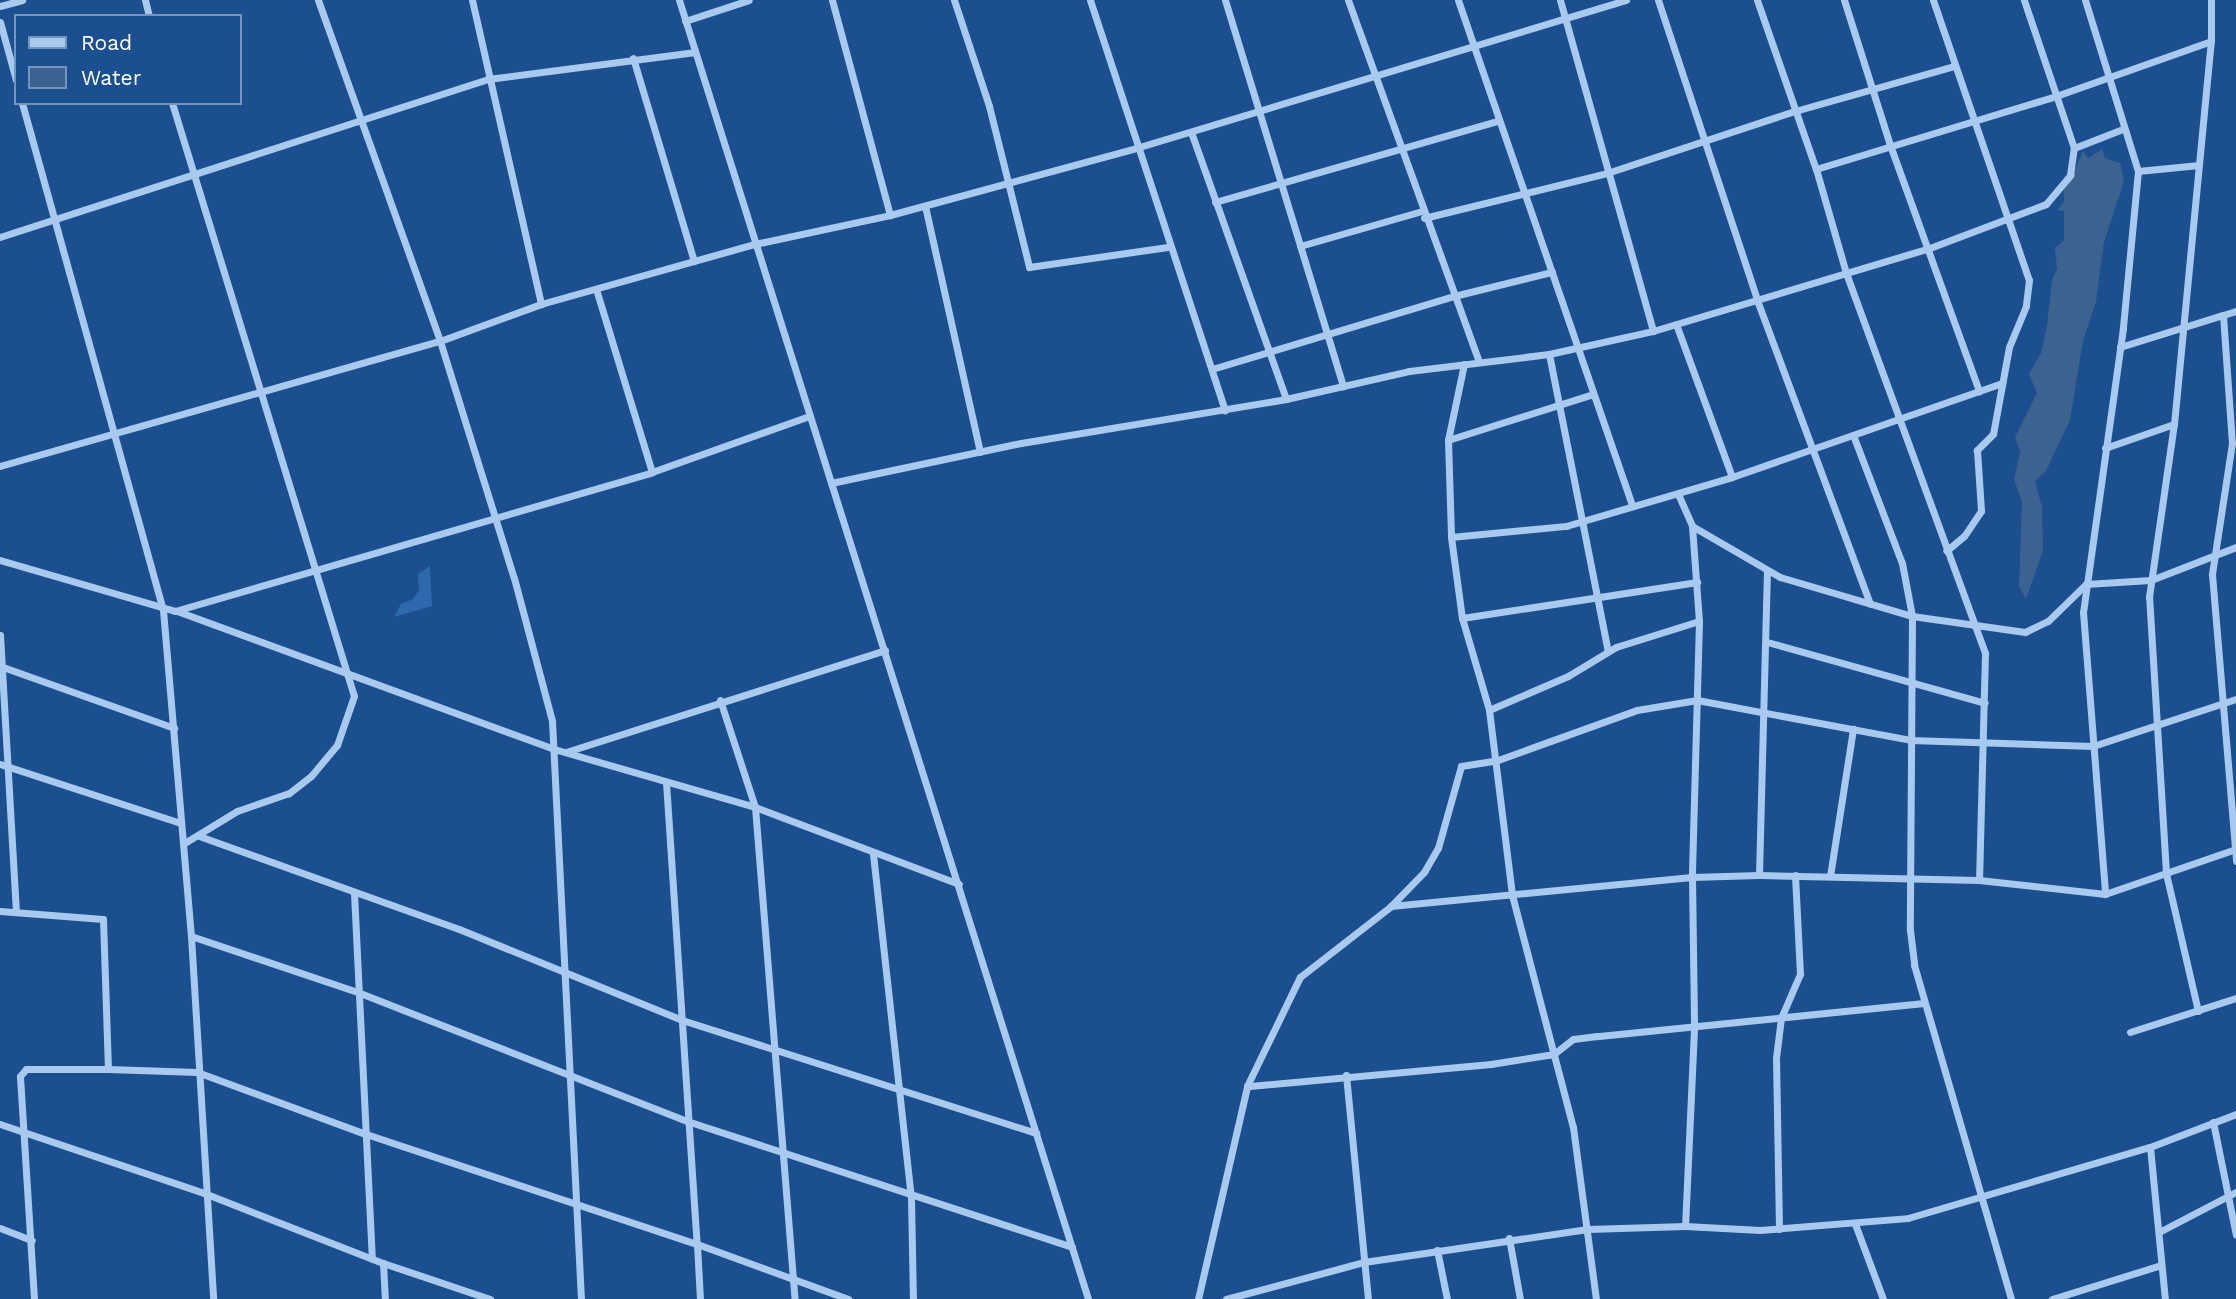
<!DOCTYPE html>
<style>
body{margin:0}
#map{position:relative;width:2236px;height:1299px;overflow:hidden;background:#1b4f8f;font-family:"Work Sans",sans-serif}
div>[style]{position:absolute}
.green>*{inset:0;background:#2e69ad}
.water>*{inset:0;background:#3c6290}
.minor>*{height:7px;margin:-3.5px;padding:0 3.5px;transform-origin:3.5px;border-radius:3.5px;background:#a9c9ee}
span{translate:-50% -50%;white-space:nowrap;text-align:center;line-height:1.15;-webkit-text-stroke:5px #1b4f8f;paint-order:stroke}
.legend{position:absolute;left:14px;top:14px;width:228px;height:91px;box-sizing:border-box;background:#1b4f8f;border:2px solid #7695bc;margin:0;padding:9px 12px;list-style:none;font-size:21px;color:#fff}
.legend li{display:flex;align-items:center;gap:14px;height:35px}
.legend b{width:35px;border:2px solid #7695bc}
</style>
<div id="map">
<div class="green">
<i style="clip-path:polygon(430px 566px,432px 606px,394px 617px,401px 604px,413px 599px,419px 590px,418px 574px)"></i>
</div>
<div class="water">
<i style="clip-path:polygon(2102px 149px,2105px 158px,2120px 163px,2124px 181px,2104px 242px,2096px 302px,2083px 341px,2070px 420px,2046px 471px,2035px 481px,2042px 507px,2043px 551px,2026px 599px,2019px 586px,2022px 501px,2014px 480px,2020px 452px,2015px 437px,2037px 393px,2029px 374px,2041px 353px,2047px 326px,2052px 280px,2057px 269px,2055px 248px,2064px 240px,2064px 211px,2057px 210px,2064px 202px,2064px 177px,2076px 167px,2083px 151px,2088px 158px)"></i>
</div>
<div class="minor">
<i style="left:145px;top:0;width:16px;rotate:76deg"></i>
<i style="left:318px;top:0;width:362px;rotate:70.3deg"></i>
<i style="left:440px;top:341px;width:248px;rotate:72.7deg"></i>
<i style="left:514px;top:578px;width:148px;rotate:75.1deg"></i>
<i style="left:552px;top:721px;width:579px;rotate:87.13deg"></i>
<i style="left:472px;top:0;width:312px;rotate:77.2deg"></i>
<i style="left:679px;top:0;width:1362px;rotate:72.52deg"></i>
<i style="left:832px;top:0;width:223px;rotate:74.9deg"></i>
<i style="left:954px;top:0;width:112px;rotate:71.7deg"></i>
<i style="left:989px;top:106px;width:166px;rotate:76deg"></i>
<i style="left:1029px;top:267px;width:140px;rotate:-8.2deg"></i>
<i style="left:1090px;top:0;width:432px;rotate:71.8deg"></i>
<i style="left:1225px;top:0;width:404px;rotate:73deg"></i>
<i style="left:1348px;top:0;width:385px;rotate:70.1deg"></i>
<i style="left:1458px;top:0;width:534px;rotate:70.99deg"></i>
<i style="left:1560px;top:0;width:344px;rotate:74.3deg"></i>
<i style="left:1658px;top:0;width:316px;rotate:71.7deg"></i>
<i style="left:1757px;top:300px;width:324px;rotate:69.6deg"></i>
<i style="left:1757px;top:0;width:179px;rotate:70.8deg"></i>
<i style="left:1816px;top:169px;width:108px;rotate:73.9deg"></i>
<i style="left:1846px;top:273px;width:405px;rotate:69.9deg"></i>
<i style="left:1985px;top:653px;width:227px;rotate:91.5deg"></i>
<i style="left:1844px;top:0;width:152px;rotate:72.4deg"></i>
<i style="left:1890px;top:145px;width:262px;rotate:70.1deg"></i>
<i style="left:1933px;top:0;width:296px;rotate:71.1deg"></i>
<i style="left:2029px;top:280px;width:26px;rotate:97deg"></i>
<i style="left:2026px;top:306px;width:44px;rotate:112.5deg"></i>
<i style="left:2009px;top:347px;width:88px;rotate:100.4deg"></i>
<i style="left:1993px;top:434px;width:23px;rotate:135deg"></i>
<i style="left:1977px;top:450px;width:61px;rotate:86.2deg"></i>
<i style="left:1981px;top:511px;width:30px;rotate:124deg"></i>
<i style="left:1964px;top:536px;width:23px;rotate:140deg"></i>
<i style="left:2085px;top:0;width:179px;rotate:72.8deg"></i>
<i style="left:2138px;top:171px;width:158px;rotate:95.5deg"></i>
<i style="left:2123px;top:328px;width:287px;rotate:98deg"></i>
<i style="left:2083px;top:612px;width:283px;rotate:85.5deg"></i>
<i style="left:0;top:6px;width:23px;rotate:-15deg"></i>
<i style="left:685px;top:21px;width:67px;rotate:-18.2deg"></i>
<i style="left:0;top:22px;width:60px;rotate:74.6deg"></i>
<i style="left:633px;top:58px;width:212px;rotate:73.3deg"></i>
<i style="left:22px;top:103px;width:526px;rotate:74.46deg"></i>
<i style="left:163px;top:610px;width:327px;rotate:85.1deg"></i>
<i style="left:191px;top:936px;width:364px;rotate:86.5deg"></i>
<i style="left:172px;top:103px;width:620px;rotate:72.94deg"></i>
<i style="left:354px;top:696px;width:52px;rotate:109.1deg"></i>
<i style="left:337px;top:745px;width:40px;rotate:130deg"></i>
<i style="left:311px;top:776px;width:28px;rotate:142deg"></i>
<i style="left:289px;top:793px;width:55px;rotate:160.9deg"></i>
<i style="left:237px;top:811px;width:63px;rotate:148.6deg"></i>
<i style="left:1191px;top:132px;width:283px;rotate:70.4deg"></i>
<i style="left:2074px;top:148px;width:53px;rotate:-21.2deg"></i>
<i style="left:1816px;top:169px;width:251px;rotate:-16.9deg"></i>
<i style="left:2056px;top:96px;width:164px;rotate:-19.5deg"></i>
<i style="left:2211px;top:41px;width:41px;rotate:-90deg"></i>
<i style="left:2138px;top:171px;width:61px;rotate:-5.6deg"></i>
<i style="left:1215px;top:202px;width:294px;rotate:-16deg"></i>
<i style="left:925px;top:206px;width:252px;rotate:77.4deg"></i>
<i style="left:1424px;top:218px;width:188px;rotate:-13.8deg"></i>
<i style="left:1607px;top:173px;width:198px;rotate:-18.3deg"></i>
<i style="left:1795px;top:111px;width:165px;rotate:-15.8deg"></i>
<i style="left:0;top:237px;width:513px;rotate:-17.94deg"></i>
<i style="left:488px;top:79px;width:209px;rotate:-7.4deg"></i>
<i style="left:1300px;top:246px;width:127px;rotate:-16deg"></i>
<i style="left:596px;top:289px;width:191px;rotate:73deg"></i>
<i style="left:2223px;top:315px;width:14px;rotate:-17deg"></i>
<i style="left:1676px;top:324px;width:163px;rotate:69.9deg"></i>
<i style="left:2120px;top:347px;width:108px;rotate:-17.3deg"></i>
<i style="left:2223px;top:315px;width:128px;rotate:86deg"></i>
<i style="left:2232px;top:443px;width:133px;rotate:98.7deg"></i>
<i style="left:2212px;top:574px;width:288px;rotate:85.2deg"></i>
<i style="left:1549px;top:354px;width:303px;rotate:78.8deg"></i>
<i style="left:1464px;top:364px;width:78px;rotate:101.9deg"></i>
<i style="left:1448px;top:440px;width:97px;rotate:88.2deg"></i>
<i style="left:1451px;top:537px;width:116px;rotate:-5.5deg"></i>
<i style="left:1566px;top:526px;width:173px;rotate:-16.4deg"></i>
<i style="left:1732px;top:477px;width:286px;rotate:-19.2deg"></i>
<i style="left:1212px;top:369px;width:253px;rotate:-16.8deg"></i>
<i style="left:1454px;top:296px;width:101px;rotate:-13.8deg"></i>
<i style="left:1853px;top:435px;width:137px;rotate:69.1deg"></i>
<i style="left:1902px;top:563px;width:54px;rotate:79.3deg"></i>
<i style="left:1912px;top:616px;width:314px;rotate:90.4deg"></i>
<i style="left:1910px;top:930px;width:35px;rotate:83deg"></i>
<i style="left:1914px;top:965px;width:348px;rotate:73.8deg"></i>
<i style="left:1448px;top:440px;width:152px;rotate:-17.6deg"></i>
<i style="left:2105px;top:448px;width:73px;rotate:-19.2deg"></i>
<i style="left:0;top:466px;width:457px;rotate:-15.9deg"></i>
<i style="left:440px;top:341px;width:108px;rotate:-20.1deg"></i>
<i style="left:541px;top:304px;width:222px;rotate:-15.7deg"></i>
<i style="left:755px;top:244px;width:138px;rotate:-12.1deg"></i>
<i style="left:890px;top:215px;width:255px;rotate:-15.2deg"></i>
<i style="left:1136px;top:148px;width:512px;rotate:-16.81deg"></i>
<i style="left:831px;top:483px;width:194px;rotate:-11.9deg"></i>
<i style="left:1021px;top:443px;width:269px;rotate:-9.4deg"></i>
<i style="left:1286px;top:399px;width:126px;rotate:-12.8deg"></i>
<i style="left:1409px;top:371px;width:141px;rotate:-6.9deg"></i>
<i style="left:1549px;top:354px;width:107px;rotate:-12.5deg"></i>
<i style="left:1653px;top:331px;width:286px;rotate:-16.7deg"></i>
<i style="left:1927px;top:249px;width:127px;rotate:-20.7deg"></i>
<i style="left:2046px;top:204px;width:38px;rotate:-50deg"></i>
<i style="left:2070px;top:175px;width:27px;rotate:-82deg"></i>
<i style="left:2074px;top:148px;width:156px;rotate:-108.7deg"></i>
<i style="left:1678px;top:494px;width:35px;rotate:66deg"></i>
<i style="left:1692px;top:526px;width:95px;rotate:85.8deg"></i>
<i style="left:1699px;top:621px;width:256px;rotate:91.6deg"></i>
<i style="left:1692px;top:877px;width:152px;rotate:89.2deg"></i>
<i style="left:1694px;top:1029px;width:197px;rotate:92.6deg"></i>
<i style="left:1692px;top:526px;width:102px;rotate:30.1deg"></i>
<i style="left:1780px;top:577px;width:138px;rotate:16.5deg"></i>
<i style="left:1912px;top:616px;width:114px;rotate:8.1deg"></i>
<i style="left:2025px;top:632px;width:25px;rotate:-26deg"></i>
<i style="left:2048px;top:621px;width:53px;rotate:-44.2deg"></i>
<i style="left:2086px;top:584px;width:65px;rotate:-3.5deg"></i>
<i style="left:2151px;top:580px;width:91px;rotate:-21.2deg"></i>
<i style="left:1451px;top:537px;width:82px;rotate:82.3deg"></i>
<i style="left:1462px;top:618px;width:238px;rotate:-8.7deg"></i>
<i style="left:0;top:560px;width:182px;rotate:16.2deg"></i>
<i style="left:175px;top:611px;width:497px;rotate:-16.2deg"></i>
<i style="left:652px;top:472px;width:167px;rotate:-19.6deg"></i>
<i style="left:177px;top:611px;width:401px;rotate:20.1deg"></i>
<i style="left:554px;top:749px;width:209px;rotate:16.1deg"></i>
<i style="left:755px;top:807px;width:218px;rotate:20.7deg"></i>
<i style="left:1462px;top:618px;width:96px;rotate:73.6deg"></i>
<i style="left:1489px;top:710px;width:186px;rotate:82.9deg"></i>
<i style="left:1512px;top:895px;width:240px;rotate:75.3deg"></i>
<i style="left:1573px;top:1127px;width:174px;rotate:82.4deg"></i>
<i style="left:0;top:635px;width:276px;rotate:86.7deg"></i>
<i style="left:1767px;top:642px;width:226px;rotate:15.6deg"></i>
<i style="left:0;top:666px;width:185px;rotate:19.6deg"></i>
<i style="left:720px;top:700px;width:113px;rotate:71.9deg"></i>
<i style="left:755px;top:807px;width:494px;rotate:85.4deg"></i>
<i style="left:1489px;top:710px;width:86px;rotate:-23.3deg"></i>
<i style="left:1568px;top:676px;width:56px;rotate:-31.1deg"></i>
<i style="left:1616px;top:647px;width:87px;rotate:-17.4deg"></i>
<i style="left:566px;top:752px;width:335px;rotate:-17.7deg"></i>
<i style="left:0;top:764px;width:190px;rotate:18.1deg"></i>
<i style="left:666px;top:782px;width:463px;rotate:86.2deg"></i>
<i style="left:697px;top:1244px;width:161px;rotate:20deg"></i>
<i style="left:199px;top:836px;width:276px;rotate:19.7deg"></i>
<i style="left:459px;top:929px;width:241px;rotate:22.2deg"></i>
<i style="left:682px;top:1020px;width:372px;rotate:17.7deg"></i>
<i style="left:873px;top:854px;width:346px;rotate:83.7deg"></i>
<i style="left:911px;top:1198px;width:101px;rotate:88.9deg"></i>
<i style="left:1759px;top:875px;width:304px;rotate:-88.5deg"></i>
<i style="left:1830px;top:876px;width:149px;rotate:-81.1deg"></i>
<i style="left:354px;top:893px;width:366px;rotate:87.2deg"></i>
<i style="left:1391px;top:906px;width:302px;rotate:-5.5deg"></i>
<i style="left:1692px;top:877px;width:67px;rotate:-1.7deg"></i>
<i style="left:1759px;top:875px;width:220px;rotate:1.3deg"></i>
<i style="left:1979px;top:880px;width:127px;rotate:6.3deg"></i>
<i style="left:2105px;top:894px;width:139px;rotate:-19deg"></i>
<i style="left:0;top:911px;width:103px;rotate:4.4deg"></i>
<i style="left:103px;top:919px;width:150px;rotate:88.1deg"></i>
<i style="left:191px;top:936px;width:178px;rotate:18.6deg"></i>
<i style="left:360px;top:993px;width:351px;rotate:21.4deg"></i>
<i style="left:687px;top:1121px;width:405px;rotate:18.1deg"></i>
<i style="left:1924px;top:1003px;width:329px;rotate:174.2deg"></i>
<i style="left:1597px;top:1036px;width:24px;rotate:173deg"></i>
<i style="left:1573px;top:1039px;width:24px;rotate:142deg"></i>
<i style="left:1554px;top:1054px;width:64px;rotate:171deg"></i>
<i style="left:1491px;top:1064px;width:245px;rotate:174.8deg"></i>
<i style="left:1247px;top:1086px;width:121px;rotate:-64.1deg"></i>
<i style="left:1300px;top:977px;width:114px;rotate:-37.9deg"></i>
<i style="left:1390px;top:907px;width:49px;rotate:-45.8deg"></i>
<i style="left:1424px;top:872px;width:28px;rotate:-60deg"></i>
<i style="left:1438px;top:848px;width:85px;rotate:-74.3deg"></i>
<i style="left:1461px;top:766px;width:37px;rotate:-9deg"></i>
<i style="left:1498px;top:760px;width:148px;rotate:-19.8deg"></i>
<i style="left:1637px;top:710px;width:61px;rotate:-9.5deg"></i>
<i style="left:1697px;top:700px;width:217px;rotate:10.6deg"></i>
<i style="left:1910px;top:740px;width:183px;rotate:1.9deg"></i>
<i style="left:2093px;top:746px;width:151px;rotate:-18.2deg"></i>
<i style="left:2198px;top:1011px;width:142px;rotate:-103.1deg"></i>
<i style="left:2166px;top:873px;width:277px;rotate:-93.5deg"></i>
<i style="left:2149px;top:597px;width:175px;rotate:-81.8deg"></i>
<i style="left:2174px;top:424px;width:385px;rotate:-84.5deg"></i>
<i style="left:2130px;top:1032px;width:111px;rotate:-17.8deg"></i>
<i style="left:1346px;top:1075px;width:225px;rotate:84.4deg"></i>
<i style="left:2213px;top:1122px;width:115px;rotate:78.5deg"></i>
<i style="left:0;top:1124px;width:215px;rotate:18.7deg"></i>
<i style="left:204px;top:1193px;width:192px;rotate:21.4deg"></i>
<i style="left:383px;top:1263px;width:113px;rotate:18.6deg"></i>
<i style="left:2150px;top:1147px;width:153px;rotate:84.4deg"></i>
<i style="left:1855px;top:1224px;width:80px;rotate:69.5deg"></i>
<i style="left:0;top:1228px;width:34px;rotate:21deg"></i>
<i style="left:1779px;top:1229px;width:171px;rotate:-91deg"></i>
<i style="left:1776px;top:1058px;width:40px;rotate:-82.9deg"></i>
<i style="left:1781px;top:1018px;width:48px;rotate:-66.6deg"></i>
<i style="left:1800px;top:974px;width:99px;rotate:-92.9deg"></i>
<i style="left:2159px;top:1232px;width:87px;rotate:-27.5deg"></i>
<i style="left:1509px;top:1238px;width:62px;rotate:79.8deg"></i>
<i style="left:1437px;top:1250px;width:50px;rotate:78.5deg"></i>
<i style="left:383px;top:1263px;width:36px;rotate:87deg"></i>
<i style="left:34px;top:1299px;width:223px;rotate:-93.6deg"></i>
<i style="left:20px;top:1076px;width:9px;rotate:-49deg"></i>
<i style="left:26px;top:1069px;width:82px"></i>
<i style="left:108px;top:1069px;width:89px;rotate:1.9deg"></i>
<i style="left:197px;top:1072px;width:177px;rotate:20.2deg"></i>
<i style="left:363px;top:1133px;width:352px;rotate:18.4deg"></i>
<i style="left:697px;top:1244px;width:55px;rotate:86.9deg"></i>
<i style="left:1198px;top:1299px;width:219px;rotate:-77deg"></i>
<i style="left:1226px;top:1299px;width:143px;rotate:-15deg"></i>
<i style="left:1364px;top:1262px;width:226px;rotate:-8.4deg"></i>
<i style="left:1588px;top:1229px;width:97px;rotate:-1.8deg"></i>
<i style="left:1685px;top:1226px;width:75px;rotate:3.1deg"></i>
<i style="left:1760px;top:1230px;width:148px;rotate:-4.6deg"></i>
<i style="left:1908px;top:1218px;width:252px;rotate:-16.4deg"></i>
<i style="left:2150px;top:1147px;width:92px;rotate:-21deg"></i>
<i style="left:2052px;top:1299px;width:114px;rotate:-17.3deg"></i>
</div>
<ul class="legend">
<li><b style="height:9px;background:#a9c9ee"></b>Road</li>
<li><b style="height:19px;background:#3c6290"></b>Water</li>
</ul>
</div>
